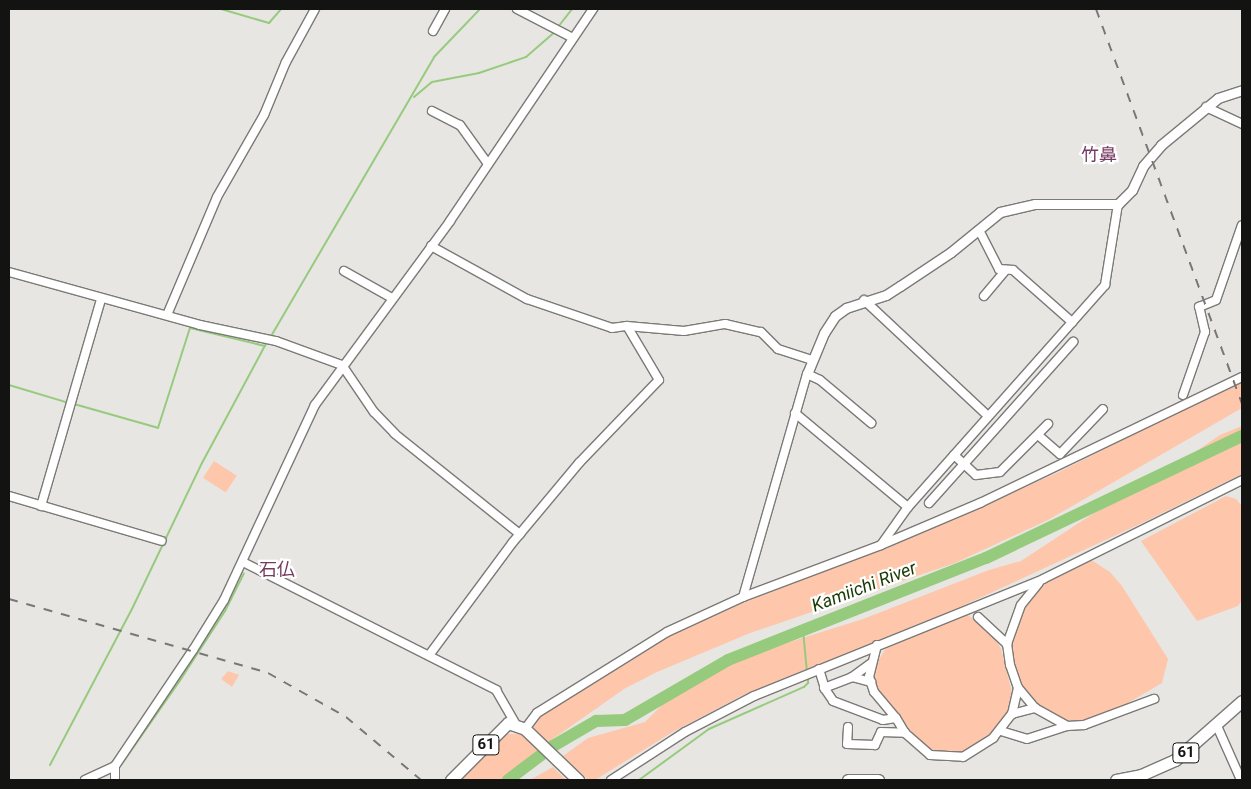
<!DOCTYPE html>
<meta charset="utf-8">
<style>
body{margin:0}
#map{position:relative;width:1251px;height:789px;overflow:hidden;background:#e7e6e3;font-family:Roboto,"Noto Sans JP",sans-serif}
div>[style]{position:absolute}
.green>*{inset:0;background:#fec6aa;transform-origin:0 0}
.stream>*{height:2px;margin:-1px;padding:0 1px;transform-origin:1px;border-radius:1px;background:#96cb7d}
.river>*{height:12px;margin:-6px;padding:0 6px;transform-origin:6px;border-radius:6px;background:#96cb7d}
.roads{filter:drop-shadow(1px 0 #7b7a77) drop-shadow(-1px 0 #7b7a77) drop-shadow(0 1px #7b7a77) drop-shadow(0 -1px #7b7a77)}
.minor>*{height:8px;margin:-4px;padding:0 4px;transform-origin:4px;border-radius:4px;background:#fff}
.tertiary>*{height:9px;margin:-4.5px;padding:0 4.5px;transform-origin:4.5px;border-radius:4.5px;background:#fff}
.primary>*{height:11px;margin:-5.5px;padding:0 5.5px;transform-origin:5.5px;border-radius:5.5px;background:#fff}
.rail>*{height:2px;margin-top:-1px;transform-origin:0;background:repeating-linear-gradient(90deg,#787775 0 9px,transparent 0 18px)}
span{translate:-50% -50%;white-space:nowrap;text-align:center;line-height:1.15;-webkit-text-stroke:4.5px #fff;paint-order:stroke}
.shield-label span{padding:1px 4px;background:#fff;border:1px solid;border-radius:4px;-webkit-text-stroke-width:0}
.shield-label{font-size:15px;color:#131312;font-weight:700}
.neighbourhood-label{font-size:18px;color:#763a62}
.water-label{font-size:18px;color:#193a02;font-style:italic}
.frame{position:absolute;inset:0;border:10px solid #131312;pointer-events:none}
</style>
<div id="map">
<div class="green">
<i style="clip-path:polygon(1242px 380px,1242px 408px,1048px 520px,955px 563px,750px 633px,657px 672px,624px 689px,547px 743px,503px 780px,461px 780px,504px 734px,516px 734px,531px 728px,543px 712px,654px 644px,723px 611px,911px 537px,1059px 472px)"></i>
<i style="clip-path:polygon(1242px 426px,1242px 474px,1140px 524px,956px 609px,743px 695px,671px 733px,595px 780px,588px 780px,563px 756px,588px 738px,645px 722px,695px 672px,863px 619px,989px 570px,1021px 561px,1091px 515px,1147px 485px,1220px 435px)"></i>
<i style="left:214px;top:461px;width:27px;height:20px;rotate:33deg"></i>
<i style="clip-path:polygon(1226px 496px,1236px 499px,1242px 506px,1242px 600px,1238px 606px,1197px 621px,1141px 541px)"></i>
<i style="clip-path:polygon(1088px 558px,1110px 572px,1122px 586px,1168px 659px,1162px 683px,1126px 704px,1074px 724px,1061px 721px,1036px 705px,1021px 687px,1010px 647px,1016px 622px,1029px 598px,1046px 581px)"></i>
<i style="clip-path:polygon(968px 615px,994px 636px,1001px 649px,1012px 692px,1007px 716px,993px 735px,963px 753px,928px 751px,878px 692px,873px 682px,875px 666px,886px 648px)"></i>
<i style="clip-path:polygon(228px 671px,239px 675px,232px 687px,221px 679px)"></i>
<i style="clip-path:polygon(553px 767px,566px 780px,530px 780px)"></i>
</div>
<div class="stream">
<i style="left:221px;top:9px;width:50px;rotate:16.3deg"></i>
<i style="left:269px;top:23px;width:18px;rotate:-49deg"></i>
<i style="left:558px;top:27px;width:23px;rotate:-52deg"></i>
<i style="left:414px;top:97px;width:23px;rotate:-40deg"></i>
<i style="left:432px;top:82px;width:48px;rotate:-10.8deg"></i>
<i style="left:479px;top:73px;width:50px;rotate:-18.8deg"></i>
<i style="left:526px;top:57px;width:40px;rotate:-41deg"></i>
<i style="left:270px;top:338px;width:325px;rotate:-59.7deg"></i>
<i style="left:434px;top:57px;width:66px;rotate:-46.2deg"></i>
<i style="left:9px;top:385px;width:63px;rotate:16.7deg"></i>
<i style="left:74px;top:404px;width:87px;rotate:15.9deg"></i>
<i style="left:158px;top:428px;width:105px;rotate:-72.3deg"></i>
<i style="left:190px;top:328px;width:77px;rotate:13.5deg"></i>
<i style="left:803px;top:630px;width:42px;rotate:84.6deg"></i>
<i style="left:50px;top:765px;width:174px;rotate:-62.3deg"></i>
<i style="left:131px;top:611px;width:164px;rotate:-64.4deg"></i>
<i style="left:202px;top:463px;width:137px;rotate:-61.8deg"></i>
<i style="left:121px;top:765px;width:101px;rotate:-55.1deg"></i>
<i style="left:179px;top:682px;width:85px;rotate:-57.1deg"></i>
<i style="left:225px;top:611px;width:42px;rotate:-63.4deg"></i>
<i style="left:639px;top:780px;width:87px;rotate:-36.1deg"></i>
<i style="left:709px;top:729px;width:104px;rotate:-23.9deg"></i>
<i style="left:804px;top:687px;width:6px;rotate:-45deg"></i>
<i style="left:808px;top:683px;width:7px;rotate:-90deg"></i>
</div>
<div class="river">
<i style="left:508px;top:780px;width:56px;rotate:-37.1deg"></i>
<i style="left:553px;top:746px;width:50px;rotate:-30.2deg"></i>
<i style="left:596px;top:721px;width:29px;rotate:-2deg"></i>
<i style="left:625px;top:720px;width:119px;rotate:-30.2deg"></i>
<i style="left:728px;top:660px;width:277px;rotate:-21.6deg"></i>
<i style="left:986px;top:558px;width:284px;rotate:-25.5deg"></i>
</div>
<div class="roads">
<div class="minor">
<i style="left:517px;top:9px;width:63px;rotate:27.4deg"></i>
<i style="left:433px;top:31px;width:25px;rotate:-61deg"></i>
<i style="left:1206px;top:107px;width:40px;rotate:25deg"></i>
<i style="left:432px;top:111px;width:31px;rotate:27deg"></i>
<i style="left:460px;top:125px;width:48px;rotate:54.3deg"></i>
<i style="left:979px;top:230px;width:44px;rotate:62.9deg"></i>
<i style="left:999px;top:269px;width:14px;rotate:4deg"></i>
<i style="left:1013px;top:270px;width:79px;rotate:41.4deg"></i>
<i style="left:431px;top:246px;width:110px;rotate:28.9deg"></i>
<i style="left:527px;top:299px;width:90px;rotate:18.8deg"></i>
<i style="left:612px;top:328px;width:15px;rotate:-8deg"></i>
<i style="left:627px;top:326px;width:57px;rotate:5deg"></i>
<i style="left:684px;top:331px;width:42px;rotate:-9.7deg"></i>
<i style="left:725px;top:324px;width:37px;rotate:13deg"></i>
<i style="left:761px;top:332px;width:24px;rotate:45deg"></i>
<i style="left:778px;top:349px;width:35px;rotate:18deg"></i>
<i style="left:344px;top:271px;width:55px;rotate:29.4deg"></i>
<i style="left:9px;top:272px;width:198px;rotate:15.5deg"></i>
<i style="left:200px;top:325px;width:78px;rotate:11.9deg"></i>
<i style="left:276px;top:341px;width:70px;rotate:20deg"></i>
<i style="left:342px;top:365px;width:57px;rotate:55.8deg"></i>
<i style="left:374px;top:412px;width:30px;rotate:46deg"></i>
<i style="left:395px;top:434px;width:160px;rotate:38.7deg"></i>
<i style="left:984px;top:296px;width:34px;rotate:-50deg"></i>
<i style="left:864px;top:300px;width:170px;rotate:43.1deg"></i>
<i style="left:167px;top:315px;width:128px;rotate:-67deg"></i>
<i style="left:217px;top:197px;width:95px;rotate:-60.2deg"></i>
<i style="left:264px;top:115px;width:57px;rotate:-67.5deg"></i>
<i style="left:286px;top:62px;width:60px;rotate:-61.3deg"></i>
<i style="left:1183px;top:395px;width:67px;rotate:-70.8deg"></i>
<i style="left:1205px;top:332px;width:26px;rotate:-103deg"></i>
<i style="left:1199px;top:307px;width:18px;rotate:-22deg"></i>
<i style="left:1216px;top:300px;width:79px;rotate:-70.9deg"></i>
<i style="left:795px;top:413px;width:147px;rotate:39.8deg"></i>
<i style="left:1038px;top:435px;width:29px;rotate:41deg"></i>
<i style="left:1060px;top:454px;width:62px;rotate:-46.3deg"></i>
<i style="left:954px;top:455px;width:13px;rotate:42deg"></i>
<i style="left:964px;top:464px;width:164px;rotate:-48.2deg"></i>
<i style="left:9px;top:496px;width:159px;rotate:16.4deg"></i>
<i style="left:929px;top:503px;width:52px;rotate:-48.1deg"></i>
<i style="left:964px;top:464px;width:16px;rotate:43deg"></i>
<i style="left:976px;top:475px;width:24px;rotate:-7deg"></i>
<i style="left:1000px;top:472px;width:68px;rotate:-45deg"></i>
<i style="left:41px;top:506px;width:216px;rotate:-73.8deg"></i>
<i style="left:881px;top:545px;width:47px;rotate:-54.6deg"></i>
<i style="left:908px;top:507px;width:297px;rotate:-48.4deg"></i>
<i style="left:1105px;top:285px;width:82px;rotate:-80.9deg"></i>
<i style="left:243px;top:562px;width:284px;rotate:26.8deg"></i>
<i style="left:496px;top:690px;width:39px;rotate:60deg"></i>
<i style="left:743px;top:597px;width:232px;rotate:-74deg"></i>
<i style="left:807px;top:374px;width:14px;rotate:25deg"></i>
<i style="left:820px;top:380px;width:67px;rotate:40.1deg"></i>
<i style="left:978px;top:617px;width:40px;rotate:43deg"></i>
<i style="left:430px;top:654px;width:139px;rotate:-53.5deg"></i>
<i style="left:513px;top:542px;width:103px;rotate:-50.1deg"></i>
<i style="left:579px;top:463px;width:115px;rotate:-46.1deg"></i>
<i style="left:659px;top:380px;width:63px;rotate:-120.7deg"></i>
<i style="left:870px;top:664px;width:22px;rotate:144deg"></i>
<i style="left:852px;top:677px;width:20px;rotate:15deg"></i>
<i style="left:819px;top:669px;width:21px;rotate:73deg"></i>
<i style="left:825px;top:689px;width:14px;rotate:56deg"></i>
<i style="left:833px;top:701px;width:53px;rotate:20.8deg"></i>
<i style="left:883px;top:720px;width:13px;rotate:-9deg"></i>
<i style="left:896px;top:718px;width:34px;rotate:-130deg"></i>
<i style="left:874px;top:692px;width:16px;rotate:-108deg"></i>
<i style="left:869px;top:677px;width:33px;rotate:-76deg"></i>
<i style="left:824px;top:688px;width:30px;rotate:-21deg"></i>
<i style="left:1018px;top:688px;width:24px;rotate:-109deg"></i>
<i style="left:1010px;top:665px;width:21px;rotate:-98deg"></i>
<i style="left:1007px;top:644px;width:41px;rotate:-70.3deg"></i>
<i style="left:1021px;top:605px;width:28px;rotate:-51deg"></i>
<i style="left:1035px;top:708px;width:37px;rotate:29deg"></i>
<i style="left:1067px;top:726px;width:17px;rotate:-3deg"></i>
<i style="left:1084px;top:725px;width:75px;rotate:-20.4deg"></i>
<i style="left:1217px;top:726px;width:59px;rotate:66deg"></i>
<i style="left:848px;top:727px;width:17px;rotate:93deg"></i>
<i style="left:847px;top:744px;width:28px;rotate:2deg"></i>
<i style="left:875px;top:745px;width:14px;rotate:-65deg"></i>
<i style="left:881px;top:732px;width:24px;rotate:2deg"></i>
<i style="left:905px;top:733px;width:17px;rotate:-121deg"></i>
<i style="left:525px;top:729px;width:20px;rotate:-53deg"></i>
<i style="left:537px;top:713px;width:153px;rotate:-31.9deg"></i>
<i style="left:667px;top:632px;width:84px;rotate:-24.7deg"></i>
<i style="left:743px;top:597px;width:147px;rotate:-20.6deg"></i>
<i style="left:881px;top:545px;width:108px;rotate:-23deg"></i>
<i style="left:980px;top:503px;width:291px;rotate:-25.7deg"></i>
<i style="left:1001px;top:731px;width:27px;rotate:17deg"></i>
<i style="left:1027px;top:739px;width:42px;rotate:-18deg"></i>
<i style="left:905px;top:733px;width:33px;rotate:41deg"></i>
<i style="left:930px;top:755px;width:33px;rotate:3deg"></i>
<i style="left:963px;top:757px;width:36px;rotate:-32deg"></i>
<i style="left:993px;top:738px;width:31px;rotate:-52deg"></i>
<i style="left:1012px;top:714px;width:24px;rotate:-15deg"></i>
<i style="left:1035px;top:708px;width:26px;rotate:-130deg"></i>
<i style="left:1018px;top:688px;width:27px;rotate:103deg"></i>
<i style="left:85px;top:780px;width:33px;rotate:-25deg"></i>
<i style="left:115px;top:766px;width:140px;rotate:-56.1deg"></i>
<i style="left:193px;top:650px;width:59px;rotate:-58.2deg"></i>
<i style="left:224px;top:600px;width:215px;rotate:-65deg"></i>
<i style="left:315px;top:405px;width:228px;rotate:-53.7deg"></i>
<i style="left:450px;top:221px;width:256px;rotate:-56deg"></i>
<i style="left:115px;top:780px;width:14px;rotate:-90deg"></i>
<i style="left:611px;top:780px;width:88px;rotate:-33deg"></i>
<i style="left:685px;top:732px;width:78px;rotate:-27.6deg"></i>
<i style="left:754px;top:696px;width:312px;rotate:-22deg"></i>
<i style="left:1043px;top:579px;width:222px;rotate:-26.4deg"></i>
</div>
<div class="tertiary">
<i style="left:807px;top:374px;width:44px;rotate:-67.5deg"></i>
<i style="left:824px;top:333px;width:20px;rotate:-57deg"></i>
<i style="left:835px;top:316px;width:14px;rotate:-36deg"></i>
<i style="left:846px;top:308px;width:42px;rotate:-18deg"></i>
<i style="left:886px;top:295px;width:17px;rotate:-33deg"></i>
<i style="left:900px;top:286px;width:61px;rotate:-33.7deg"></i>
<i style="left:951px;top:252px;width:63px;rotate:-39.2deg"></i>
<i style="left:1000px;top:212px;width:36px;rotate:-13deg"></i>
<i style="left:1035px;top:204px;width:83px"></i>
<i style="left:1118px;top:204px;width:20px;rotate:-45deg"></i>
<i style="left:1132px;top:190px;width:26px;rotate:-65deg"></i>
<i style="left:1143px;top:166px;width:28px;rotate:-49deg"></i>
<i style="left:1161px;top:145px;width:74px;rotate:-39.5deg"></i>
<i style="left:1218px;top:98px;width:25px;rotate:-18deg"></i>
</div>
<div class="primary">
<i style="left:451px;top:780px;width:81px;rotate:-45deg"></i>
<i style="left:508px;top:723px;width:18px;rotate:19deg"></i>
<i style="left:525px;top:729px;width:74px;rotate:43.9deg"></i>
<i style="left:848px;top:780px;width:30px"></i>
<i style="left:1116px;top:780px;width:25px;rotate:-11deg"></i>
<i style="left:1141px;top:775px;width:37px;rotate:-24deg"></i>
<i style="left:1175px;top:760px;width:89px;rotate:-41.4deg"></i>
</div>
</div>
<div class="rail">
<i style="left:1096px;top:9px;width:421px;rotate:69.7deg"></i>
<i style="left:9px;top:599px;width:269px;rotate:15.9deg"></i>
<i style="left:268px;top:673px;width:90px;rotate:29.4deg"></i>
<i style="left:346px;top:717px;width:98px;rotate:40deg"></i>
</div>
<div class="shield-label">
<span style="left:486px;top:745px">61</span>
<span style="left:1186px;top:753px">61</span>
</div>
<div class="neighbourhood-label">
<span style="left:1099px;top:155px">竹鼻</span>
<span style="left:277px;top:570px">石仏</span>
</div>
<div class="water-label">
<span style="left:864px;top:587px;rotate:-21deg">Kamiichi River</span>
</div>
<div class="frame"></div>
</div>
